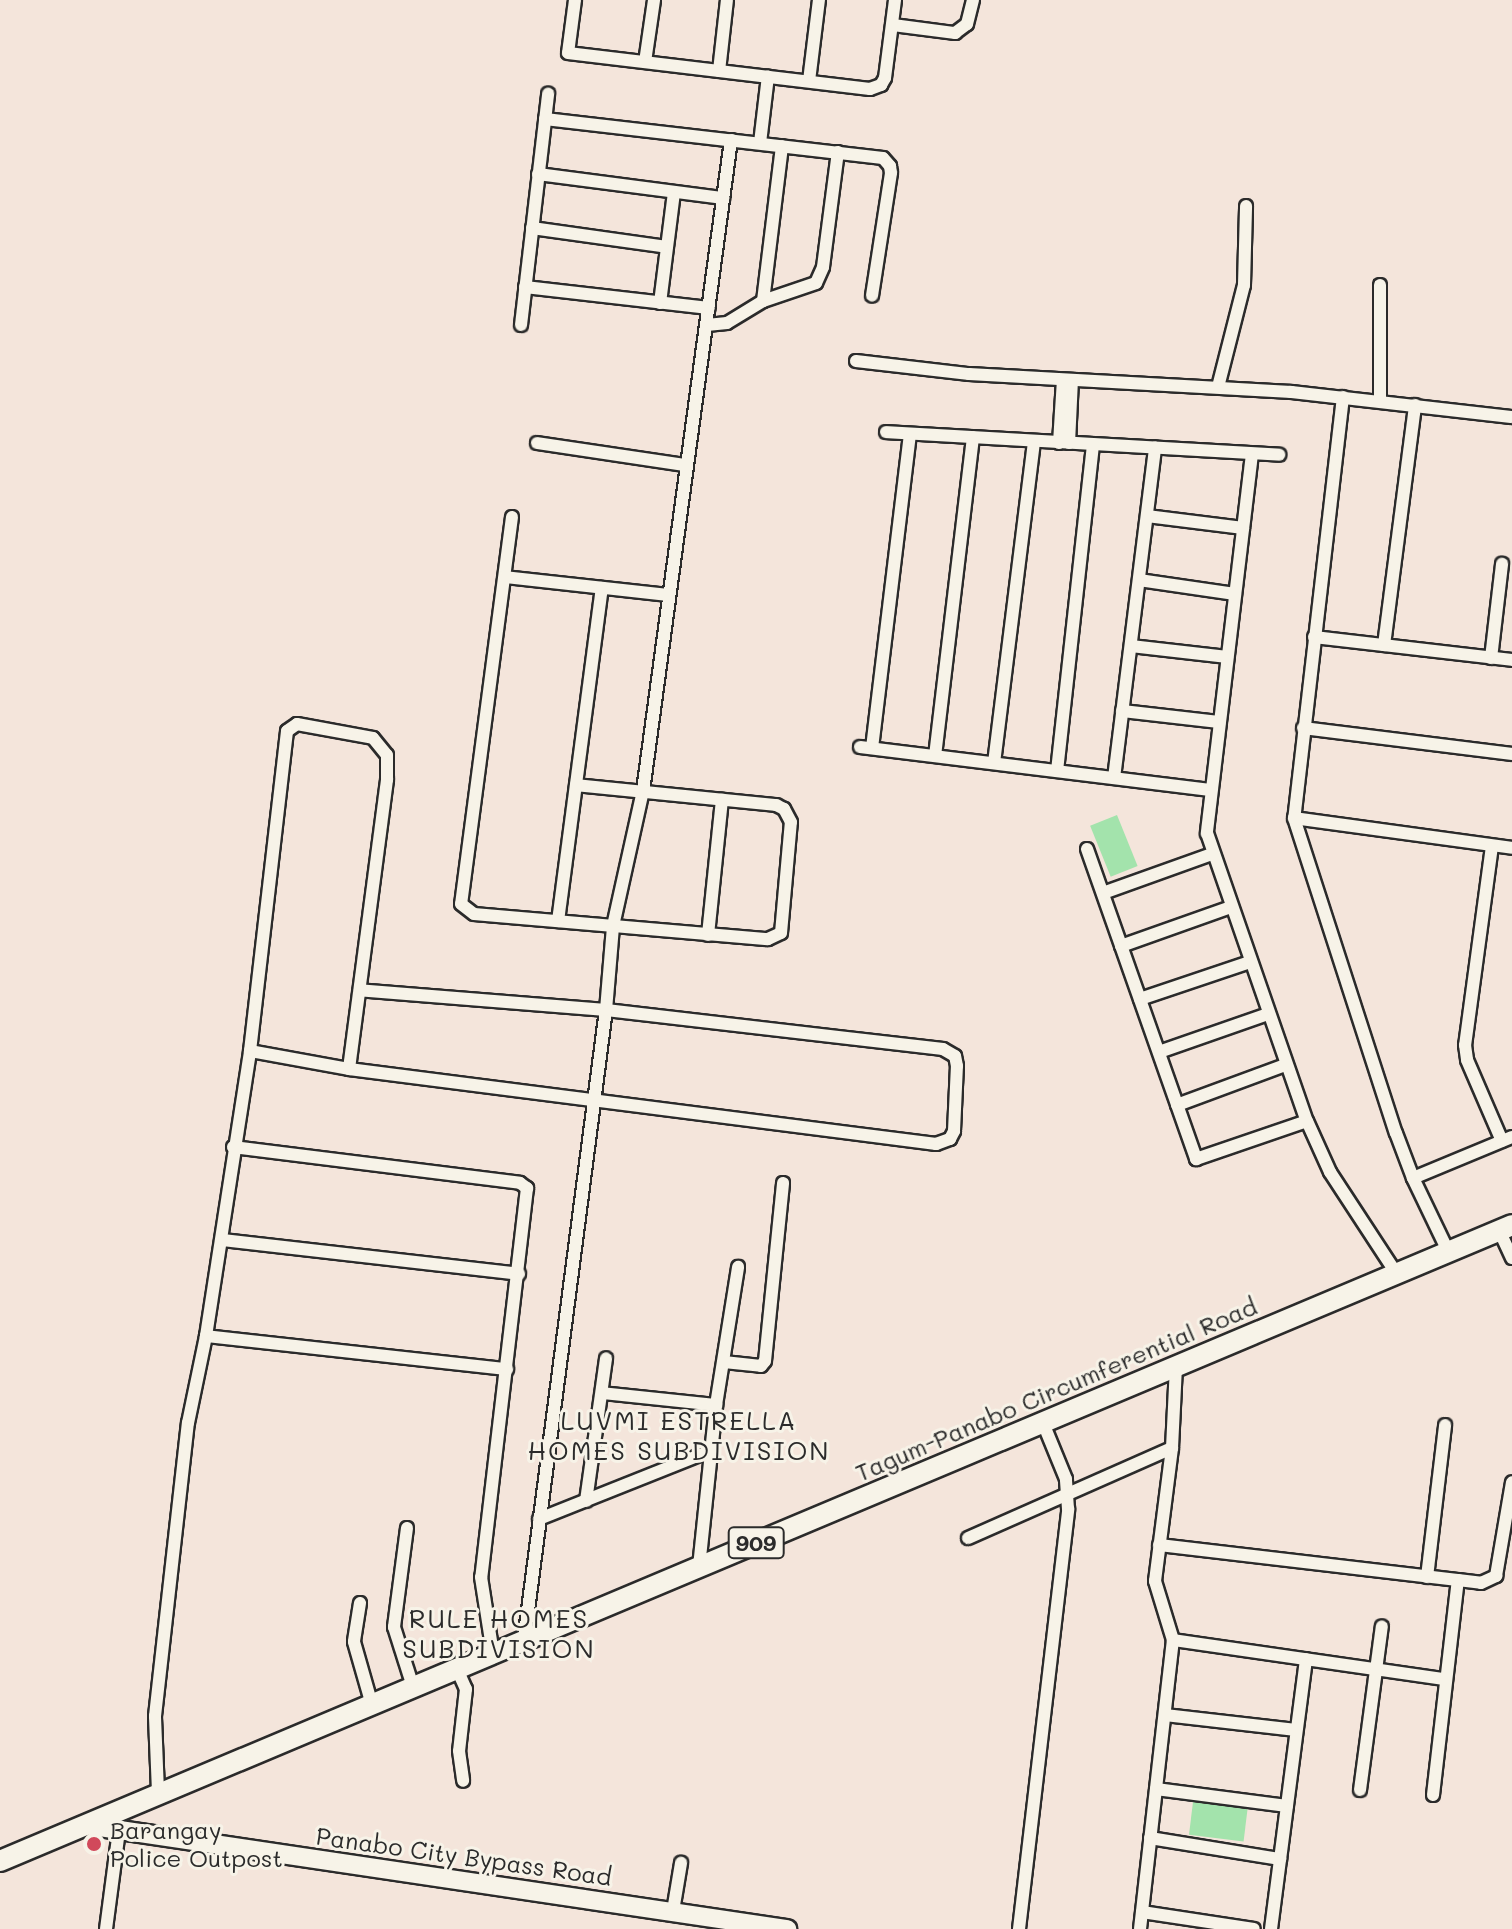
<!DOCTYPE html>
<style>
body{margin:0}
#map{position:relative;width:1512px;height:1929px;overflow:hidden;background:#f4e5db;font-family:Mali,sans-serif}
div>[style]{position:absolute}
.green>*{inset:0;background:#a3e3ac;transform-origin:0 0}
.roads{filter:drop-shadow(2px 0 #2b2b2b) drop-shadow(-2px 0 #2b2b2b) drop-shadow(0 2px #2b2b2b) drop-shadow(0 -2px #2b2b2b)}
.minor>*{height:12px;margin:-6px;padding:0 6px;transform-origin:6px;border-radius:6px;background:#f7f3e8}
.secondary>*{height:18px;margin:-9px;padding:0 9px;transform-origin:9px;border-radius:9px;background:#f7f3e8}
.primary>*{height:20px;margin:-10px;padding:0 10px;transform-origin:10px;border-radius:10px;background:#f7f3e8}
.dots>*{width:22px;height:22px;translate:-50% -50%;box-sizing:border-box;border:4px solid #f7f3e8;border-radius:50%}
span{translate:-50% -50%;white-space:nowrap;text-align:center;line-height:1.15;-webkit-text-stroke:6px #f7f3e8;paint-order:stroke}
.shield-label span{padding:2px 6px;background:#f7f3e8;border:2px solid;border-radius:6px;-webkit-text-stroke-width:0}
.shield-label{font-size:22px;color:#2b2b2b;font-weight:700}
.street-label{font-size:24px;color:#2b2b2b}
.poi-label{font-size:24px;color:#2b2b2b}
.left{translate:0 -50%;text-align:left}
.neighbourhood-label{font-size:26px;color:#2b2b2b;letter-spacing:2px}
</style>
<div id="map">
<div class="green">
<i style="left:1117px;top:815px;width:55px;height:29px;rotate:68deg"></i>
<i style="left:1193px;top:1802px;width:55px;height:33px;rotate:7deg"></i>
</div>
<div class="roads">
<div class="minor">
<i style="left:575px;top:0;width:53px;rotate:97.5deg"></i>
<i style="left:568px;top:53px;width:304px;rotate:6.8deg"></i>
<i style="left:870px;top:89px;width:12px;rotate:-20deg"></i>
<i style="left:881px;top:85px;width:8px;rotate:-60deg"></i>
<i style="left:885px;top:78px;width:79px;rotate:-82.7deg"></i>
<i style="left:893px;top:25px;width:63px;rotate:7.4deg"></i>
<i style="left:955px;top:33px;width:15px;rotate:-37deg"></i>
<i style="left:967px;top:24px;width:25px;rotate:-76deg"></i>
<i style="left:645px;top:62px;width:63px;rotate:-81.7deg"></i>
<i style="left:719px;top:71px;width:71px;rotate:-83.6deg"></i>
<i style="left:809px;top:81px;width:82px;rotate:-83deg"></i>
<i style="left:545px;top:119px;width:340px;rotate:6.6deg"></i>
<i style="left:883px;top:158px;width:11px;rotate:49deg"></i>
<i style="left:890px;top:166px;width:7px;rotate:82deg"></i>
<i style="left:891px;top:173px;width:124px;rotate:98.8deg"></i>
<i style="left:760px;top:143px;width:67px;rotate:-83.2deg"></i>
<i style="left:538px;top:174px;width:187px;rotate:7.4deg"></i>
<i style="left:532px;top:228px;width:136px;rotate:8deg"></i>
<i style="left:1380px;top:285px;width:116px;rotate:90deg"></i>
<i style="left:525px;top:287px;width:185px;rotate:6.5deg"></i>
<i style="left:763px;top:301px;width:156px;rotate:-83deg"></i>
<i style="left:660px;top:303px;width:112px;rotate:-82.8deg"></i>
<i style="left:521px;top:325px;width:233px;rotate:-83.3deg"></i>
<i style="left:707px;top:325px;width:20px;rotate:-6deg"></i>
<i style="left:727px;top:323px;width:42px;rotate:-31.4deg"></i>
<i style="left:763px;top:301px;width:56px;rotate:-18.8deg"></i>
<i style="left:816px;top:283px;width:17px;rotate:-66deg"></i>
<i style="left:823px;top:267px;width:116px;rotate:-82.6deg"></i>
<i style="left:856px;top:361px;width:114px;rotate:6.6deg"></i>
<i style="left:969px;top:374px;width:323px;rotate:3.2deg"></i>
<i style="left:1291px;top:392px;width:222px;rotate:6.5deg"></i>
<i style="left:1218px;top:387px;width:105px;rotate:-75.7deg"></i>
<i style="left:1244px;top:285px;width:79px;rotate:-88.5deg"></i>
<i style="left:1343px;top:397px;width:424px;rotate:96.6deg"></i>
<i style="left:1294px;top:818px;width:331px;rotate:72.1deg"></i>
<i style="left:1396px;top:1133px;width:48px;rotate:69.3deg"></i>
<i style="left:1413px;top:1178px;width:81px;rotate:64.4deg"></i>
<i style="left:886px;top:432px;width:394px;rotate:3.3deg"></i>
<i style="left:537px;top:443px;width:150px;rotate:8.5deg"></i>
<i style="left:1059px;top:443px;width:63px;rotate:-86.4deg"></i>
<i style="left:1069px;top:443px;width:63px;rotate:-87.3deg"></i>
<i style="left:1252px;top:454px;width:382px;rotate:96.8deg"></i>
<i style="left:1207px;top:833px;width:305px;rotate:70.9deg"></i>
<i style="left:1307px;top:1121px;width:56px;rotate:65.7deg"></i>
<i style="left:1330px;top:1172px;width:121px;rotate:56.8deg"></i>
<i style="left:1147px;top:516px;width:97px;rotate:7.1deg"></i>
<i style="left:512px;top:517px;width:390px;rotate:97.5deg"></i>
<i style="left:461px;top:904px;width:16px;rotate:38deg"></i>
<i style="left:474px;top:914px;width:295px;rotate:4.9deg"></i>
<i style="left:768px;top:939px;width:14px;rotate:-25deg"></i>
<i style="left:781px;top:933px;width:111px;rotate:-84.9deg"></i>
<i style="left:791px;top:822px;width:15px;rotate:-118deg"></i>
<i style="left:784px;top:809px;width:9px;rotate:-153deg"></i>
<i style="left:776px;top:805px;width:201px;rotate:-174.3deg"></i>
<i style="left:505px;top:577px;width:165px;rotate:6.3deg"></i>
<i style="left:1139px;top:580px;width:97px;rotate:8.3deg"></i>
<i style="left:1314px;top:637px;width:199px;rotate:6.6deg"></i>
<i style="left:1384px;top:645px;width:242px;rotate:-82.6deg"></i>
<i style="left:1131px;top:646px;width:97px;rotate:6.5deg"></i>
<i style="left:1491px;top:658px;width:95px;rotate:-83.3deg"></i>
<i style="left:1122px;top:711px;width:98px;rotate:6.5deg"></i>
<i style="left:1303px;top:728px;width:211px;rotate:7.1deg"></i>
<i style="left:860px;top:747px;width:353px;rotate:7deg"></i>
<i style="left:872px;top:748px;width:316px;rotate:-83.1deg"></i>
<i style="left:935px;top:756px;width:321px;rotate:-83.2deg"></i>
<i style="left:994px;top:763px;width:324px;rotate:-82.9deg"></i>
<i style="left:1057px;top:771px;width:328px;rotate:-83.7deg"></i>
<i style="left:1114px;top:778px;width:333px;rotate:-82.9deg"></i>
<i style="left:1294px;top:818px;width:220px;rotate:7.8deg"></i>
<i style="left:1492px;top:846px;width:201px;rotate:97.7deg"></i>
<i style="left:1465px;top:1045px;width:15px;rotate:82deg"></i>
<i style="left:1467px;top:1060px;width:88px;rotate:66.6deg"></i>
<i style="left:1087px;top:849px;width:329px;rotate:70.6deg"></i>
<i style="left:1196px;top:1159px;width:117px;rotate:-18.9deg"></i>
<i style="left:1103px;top:893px;width:116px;rotate:-19.7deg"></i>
<i style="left:558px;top:921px;width:336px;rotate:-82.5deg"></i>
<i style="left:708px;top:935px;width:136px;rotate:-84.1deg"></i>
<i style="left:1121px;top:946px;width:117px;rotate:-19.5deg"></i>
<i style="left:1140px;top:999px;width:116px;rotate:-18.6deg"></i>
<i style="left:250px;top:1051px;width:101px;rotate:10.3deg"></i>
<i style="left:349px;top:1069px;width:592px;rotate:7.28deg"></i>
<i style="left:936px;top:1144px;width:15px;rotate:-20deg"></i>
<i style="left:950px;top:1139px;width:9px;rotate:-63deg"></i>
<i style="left:954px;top:1131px;width:65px;rotate:-87.4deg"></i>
<i style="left:957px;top:1066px;width:10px;rotate:-101deg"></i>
<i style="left:955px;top:1056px;width:14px;rotate:-150deg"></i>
<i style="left:943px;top:1049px;width:339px;rotate:-173.4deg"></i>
<i style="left:606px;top:1010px;width:247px;rotate:-175.4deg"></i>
<i style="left:1159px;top:1052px;width:115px;rotate:-19.2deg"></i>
<i style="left:1177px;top:1105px;width:115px;rotate:-20.3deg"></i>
<i style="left:233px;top:1147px;width:289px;rotate:7.1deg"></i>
<i style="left:520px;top:1183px;width:9px;rotate:36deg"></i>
<i style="left:527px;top:1188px;width:392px;rotate:96.7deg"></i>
<i style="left:481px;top:1577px;width:78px;rotate:81.1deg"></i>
<i style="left:1413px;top:1178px;width:107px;rotate:-22.5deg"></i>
<i style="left:1499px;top:1230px;width:31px;rotate:65deg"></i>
<i style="left:222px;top:1240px;width:299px;rotate:6.5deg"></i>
<i style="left:206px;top:1336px;width:303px;rotate:6.3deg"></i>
<i style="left:724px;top:1362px;width:37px;rotate:6deg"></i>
<i style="left:761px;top:1366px;width:6px;rotate:-51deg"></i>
<i style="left:765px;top:1361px;width:179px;rotate:-84.2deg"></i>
<i style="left:602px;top:1393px;width:115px;rotate:6deg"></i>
<i style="left:586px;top:1501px;width:144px;rotate:-82deg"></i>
<i style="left:539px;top:1519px;width:184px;rotate:-21.7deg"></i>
<i style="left:407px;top:1528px;width:100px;rotate:97.5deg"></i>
<i style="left:394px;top:1627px;width:63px;rotate:72.4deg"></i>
<i style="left:968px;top:1538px;width:223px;rotate:-23.8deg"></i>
<i style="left:1159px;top:1545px;width:301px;rotate:6.7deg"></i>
<i style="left:699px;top:1567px;width:163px;rotate:-84deg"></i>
<i style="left:716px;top:1405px;width:140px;rotate:-80.9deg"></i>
<i style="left:1427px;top:1577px;width:153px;rotate:-83.2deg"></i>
<i style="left:360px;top:1603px;width:39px;rotate:99deg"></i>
<i style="left:354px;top:1642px;width:66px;rotate:74.1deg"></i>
<i style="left:1173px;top:1640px;width:275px;rotate:8.2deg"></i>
<i style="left:524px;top:1641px;width:636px;rotate:-82.6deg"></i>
<i style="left:606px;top:1010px;width:84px;rotate:-85.2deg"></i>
<i style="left:613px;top:926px;width:138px;rotate:-77.5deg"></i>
<i style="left:643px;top:791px;width:657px;rotate:-82.3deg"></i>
<i style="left:457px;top:1669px;width:22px;rotate:66deg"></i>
<i style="left:466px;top:1689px;width:62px;rotate:96.4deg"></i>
<i style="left:459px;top:1751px;width:30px;rotate:82deg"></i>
<i style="left:1165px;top:1715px;width:132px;rotate:6.5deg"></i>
<i style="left:1156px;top:1789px;width:132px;rotate:7.4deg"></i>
<i style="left:1360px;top:1790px;width:165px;rotate:-82.4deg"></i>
<i style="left:158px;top:1792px;width:76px;rotate:-92.3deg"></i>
<i style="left:155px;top:1716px;width:295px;rotate:-83.6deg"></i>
<i style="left:188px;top:1423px;width:89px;rotate:-78.3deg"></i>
<i style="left:206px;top:1336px;width:288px;rotate:-81.2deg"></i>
<i style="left:250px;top:1051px;width:322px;rotate:-83.4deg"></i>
<i style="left:287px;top:731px;width:12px;rotate:-35deg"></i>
<i style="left:297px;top:724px;width:77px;rotate:10.4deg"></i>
<i style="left:373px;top:738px;width:22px;rotate:51deg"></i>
<i style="left:387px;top:755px;width:25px;rotate:90deg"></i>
<i style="left:387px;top:780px;width:291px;rotate:97.5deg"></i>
<i style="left:1433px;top:1795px;width:216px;rotate:-83.4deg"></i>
<i style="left:1458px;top:1580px;width:23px;rotate:7deg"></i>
<i style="left:1481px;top:1583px;width:17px;rotate:-25deg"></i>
<i style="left:1496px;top:1576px;width:95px;rotate:-80.3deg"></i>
<i style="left:1150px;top:1838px;width:132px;rotate:9.2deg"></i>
<i style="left:673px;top:1911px;width:49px;rotate:-80.5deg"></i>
<i style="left:1142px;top:1912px;width:113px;rotate:8.6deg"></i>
<i style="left:106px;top:1929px;width:100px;rotate:-82.5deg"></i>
<i style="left:1019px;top:1929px;width:423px;rotate:-83.3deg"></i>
<i style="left:1068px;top:1509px;width:30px;rotate:-94deg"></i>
<i style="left:1066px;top:1479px;width:61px;rotate:-112.3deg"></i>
<i style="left:1140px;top:1929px;width:291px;rotate:-83.5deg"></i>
<i style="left:1173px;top:1640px;width:62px;rotate:-107deg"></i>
<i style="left:1155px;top:1581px;width:134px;rotate:-82.7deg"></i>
<i style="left:1172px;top:1448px;width:82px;rotate:-87.2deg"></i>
<i style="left:1271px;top:1929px;width:272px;rotate:-82.6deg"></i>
</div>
<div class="secondary">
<i style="left:86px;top:1825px;width:709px;rotate:8.44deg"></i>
</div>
<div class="primary">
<i style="left:0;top:1861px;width:1640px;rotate:-22.81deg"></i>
</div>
</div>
<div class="dots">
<i style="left:94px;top:1844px;background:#d1495b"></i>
</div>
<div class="shield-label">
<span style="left:756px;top:1543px">909</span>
</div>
<div class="street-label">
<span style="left:1056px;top:1389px;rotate:-23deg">Tagum-Panabo Circumferential Road</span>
<span style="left:464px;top:1856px;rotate:8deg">Panabo City Bypass Road</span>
</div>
<div class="poi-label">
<span class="left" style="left:110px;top:1844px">Barangay<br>Police Outpost</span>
</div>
<div class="neighbourhood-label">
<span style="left:679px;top:1436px">LUVMI ESTRELLA<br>HOMES SUBDIVISION</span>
<span style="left:499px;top:1634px">RULE HOMES<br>SUBDIVISION</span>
</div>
</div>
